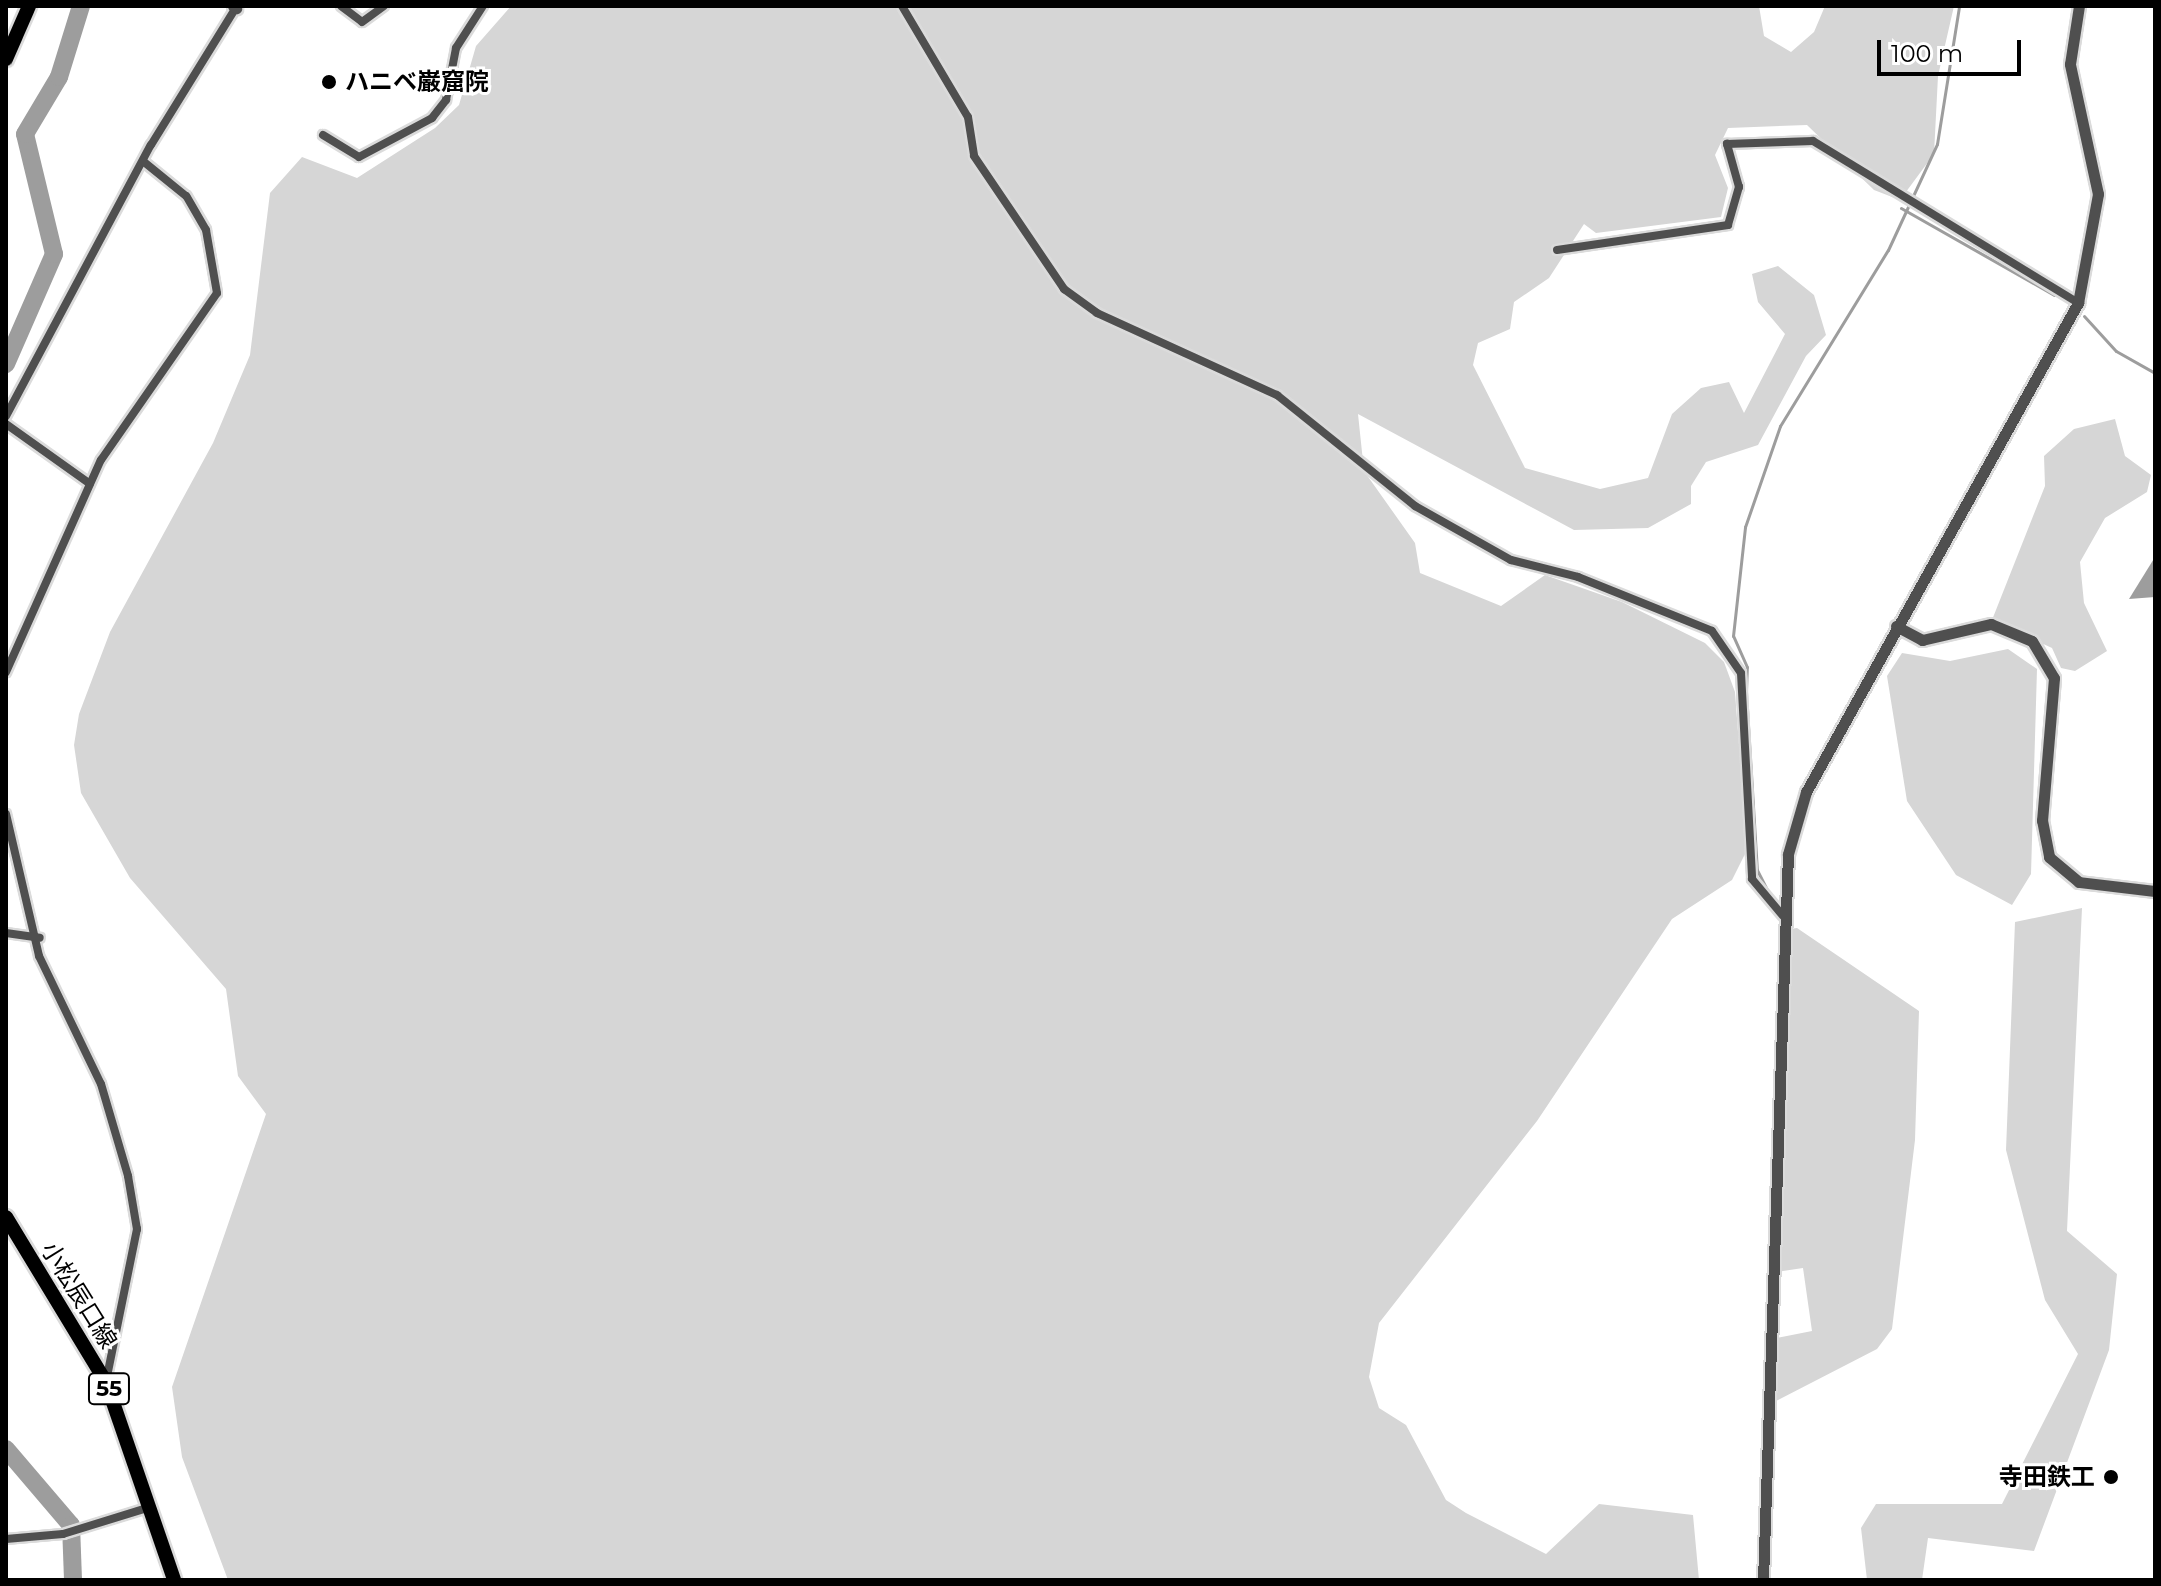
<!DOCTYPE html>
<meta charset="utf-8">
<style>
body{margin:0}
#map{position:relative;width:2161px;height:1586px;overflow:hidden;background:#fff;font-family:Montserrat,"Noto Sans JP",sans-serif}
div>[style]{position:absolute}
.green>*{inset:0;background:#d6d6d6}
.water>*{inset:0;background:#9d9d9d}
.stream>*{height:3px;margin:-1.5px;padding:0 1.5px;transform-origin:1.5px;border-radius:1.5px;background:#9d9d9d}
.river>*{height:18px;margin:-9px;padding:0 9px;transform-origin:9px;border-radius:9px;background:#9d9d9d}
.roads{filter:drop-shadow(2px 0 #dbdbdb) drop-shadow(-2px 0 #dbdbdb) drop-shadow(0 2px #dbdbdb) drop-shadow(0 -2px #dbdbdb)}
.minor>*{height:8px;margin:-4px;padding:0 4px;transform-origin:4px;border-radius:4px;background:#4f4f4f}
.tertiary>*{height:11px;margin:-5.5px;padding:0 5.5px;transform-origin:5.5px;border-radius:5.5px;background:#4f4f4f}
.primary>*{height:14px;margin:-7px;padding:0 7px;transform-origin:7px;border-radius:7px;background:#000}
.dots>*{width:22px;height:22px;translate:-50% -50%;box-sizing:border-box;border:4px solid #fff;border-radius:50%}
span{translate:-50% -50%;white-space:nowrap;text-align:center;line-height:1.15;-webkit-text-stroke:6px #fff;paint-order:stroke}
.shield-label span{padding:2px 6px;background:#fff;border:2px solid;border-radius:6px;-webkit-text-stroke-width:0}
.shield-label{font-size:22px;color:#000;font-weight:700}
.poi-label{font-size:24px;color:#000;font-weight:700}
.left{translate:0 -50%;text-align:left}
.right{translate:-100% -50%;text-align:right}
.street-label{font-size:24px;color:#000}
.frame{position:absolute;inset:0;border:8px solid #000;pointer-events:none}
.scale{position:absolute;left:1877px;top:40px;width:144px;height:36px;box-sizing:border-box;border:4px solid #000;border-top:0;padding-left:10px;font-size:24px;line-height:28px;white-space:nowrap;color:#000;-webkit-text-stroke:6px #fff;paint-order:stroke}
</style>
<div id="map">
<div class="green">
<i style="clip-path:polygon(511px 6px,1759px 6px,1764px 36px,1791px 52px,1814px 32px,1825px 6px,1954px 6px,1938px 76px,1934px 154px,1900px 200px,1874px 190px,1807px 125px,1728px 128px,1715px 155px,1728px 188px,1721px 217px,1596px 233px,1584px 224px,1549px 278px,1514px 302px,1510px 329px,1478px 343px,1473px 365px,1525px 468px,1600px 489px,1648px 478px,1672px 414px,1701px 388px,1729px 382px,1744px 413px,1785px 334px,1758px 302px,1752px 274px,1778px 266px,1814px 295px,1826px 335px,1806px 356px,1758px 445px,1706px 462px,1691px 486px,1691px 504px,1648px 528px,1574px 530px,1358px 414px,1364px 471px,1415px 543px,1420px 573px,1501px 606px,1545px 575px,1622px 602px,1705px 643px,1724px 662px,1735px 692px,1747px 850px,1732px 880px,1672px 919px,1537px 1121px,1379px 1323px,1369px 1377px,1379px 1408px,1406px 1425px,1446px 1500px,1466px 1513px,1546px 1554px,1599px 1504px,1693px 1515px,1699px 1580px,228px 1580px,182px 1457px,172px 1387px,266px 1114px,238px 1076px,226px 989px,130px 878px,81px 793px,74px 745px,79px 714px,110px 632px,213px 443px,250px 355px,270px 193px,302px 157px,357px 178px,435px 128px,459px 105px,476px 46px)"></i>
<i style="clip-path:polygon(2115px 419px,2125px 456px,2151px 475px,2147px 492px,2105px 518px,2080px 562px,2084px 603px,2107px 651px,2075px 671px,2061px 668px,2052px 648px,1992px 620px,2045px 486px,2044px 456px,2074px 429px)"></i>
<i style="clip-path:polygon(2008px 649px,2037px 669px,2031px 874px,2012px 905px,1956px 875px,1907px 801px,1887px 676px,1902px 653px,1950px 661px)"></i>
<i style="clip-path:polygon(2082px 908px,2067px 1231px,2117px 1274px,2109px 1350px,2034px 1551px,1928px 1538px,1922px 1580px,1867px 1580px,1861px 1528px,1876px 1504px,2002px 1504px,2078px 1354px,2045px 1300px,2006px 1150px,2015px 922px)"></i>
<i style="clip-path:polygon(1797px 928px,1919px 1011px,1915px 1140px,1892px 1329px,1877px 1349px,1774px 1402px,1777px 1338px,1812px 1331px,1803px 1268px,1777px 1272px,1790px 929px)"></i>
</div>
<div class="water">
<i style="clip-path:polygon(2155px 557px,2155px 597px,2129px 599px)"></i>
</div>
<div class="stream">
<i style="left:1901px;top:208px;width:176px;rotate:29.6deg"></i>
<i style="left:2084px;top:316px;width:47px;rotate:47.6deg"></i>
<i style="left:2116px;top:351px;width:45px;rotate:29.4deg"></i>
<i style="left:1746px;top:692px;width:25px;rotate:-88deg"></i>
<i style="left:1747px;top:667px;width:34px;rotate:-114deg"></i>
<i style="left:1733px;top:636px;width:110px;rotate:-83.7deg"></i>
<i style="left:1745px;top:527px;width:107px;rotate:-70.9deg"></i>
<i style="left:1780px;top:426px;width:206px;rotate:-58.5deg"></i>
<i style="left:1888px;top:250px;width:117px;rotate:-65.2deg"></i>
<i style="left:1937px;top:144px;width:140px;rotate:-80.9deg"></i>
<i style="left:1747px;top:708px;width:162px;rotate:86.5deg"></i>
<i style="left:1757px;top:870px;width:22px;rotate:63deg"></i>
</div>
<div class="river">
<i style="left:6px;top:364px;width:120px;rotate:-66.4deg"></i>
<i style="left:54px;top:254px;width:123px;rotate:-103.6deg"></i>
<i style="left:25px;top:134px;width:66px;rotate:-59.2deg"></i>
<i style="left:59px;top:77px;width:74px;rotate:-72.8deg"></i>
<i style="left:6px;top:1449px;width:100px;rotate:49.5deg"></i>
<i style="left:71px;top:1525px;width:55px;rotate:87.9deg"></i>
</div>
<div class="roads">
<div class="minor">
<i style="left:341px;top:6px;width:26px;rotate:37deg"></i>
<i style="left:362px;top:22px;width:27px;rotate:-36deg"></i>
<i style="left:902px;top:6px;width:129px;rotate:59.3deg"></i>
<i style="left:968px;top:117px;width:39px;rotate:81deg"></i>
<i style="left:974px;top:156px;width:161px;rotate:55.9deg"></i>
<i style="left:1064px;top:289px;width:41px;rotate:36deg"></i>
<i style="left:1097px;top:313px;width:198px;rotate:24.5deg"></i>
<i style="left:1277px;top:395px;width:177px;rotate:38.8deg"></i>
<i style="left:1415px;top:506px;width:110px;rotate:29.4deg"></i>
<i style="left:1511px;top:560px;width:69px;rotate:14.2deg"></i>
<i style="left:1578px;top:577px;width:144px;rotate:21.9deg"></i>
<i style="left:1712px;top:631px;width:51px;rotate:55.4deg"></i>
<i style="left:1741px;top:673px;width:206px;rotate:86.9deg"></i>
<i style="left:1752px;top:879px;width:48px;rotate:50deg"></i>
<i style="left:323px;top:135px;width:42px;rotate:31.4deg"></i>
<i style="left:359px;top:157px;width:83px;rotate:-28.1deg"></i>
<i style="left:432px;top:118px;width:23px;rotate:-52deg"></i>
<i style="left:446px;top:100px;width:53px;rotate:-79.1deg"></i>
<i style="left:456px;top:48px;width:50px;rotate:-57.3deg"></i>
<i style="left:1557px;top:250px;width:173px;rotate:-8.3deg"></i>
<i style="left:1728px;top:225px;width:40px;rotate:-74deg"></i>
<i style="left:1739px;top:187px;width:45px;rotate:-105.6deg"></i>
<i style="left:1727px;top:144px;width:86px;rotate:-2deg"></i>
<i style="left:1813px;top:141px;width:311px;rotate:31.4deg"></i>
<i style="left:6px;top:416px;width:307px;rotate:-61.9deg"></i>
<i style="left:151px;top:145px;width:163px;rotate:-58.3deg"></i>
<i style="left:6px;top:424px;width:103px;rotate:35.5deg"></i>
<i style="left:6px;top:672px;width:232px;rotate:-65.9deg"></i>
<i style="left:101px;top:460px;width:203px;rotate:-55.2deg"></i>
<i style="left:217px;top:293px;width:64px;rotate:-99.9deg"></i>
<i style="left:206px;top:230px;width:39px;rotate:-120deg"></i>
<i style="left:186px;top:196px;width:55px;rotate:-140.9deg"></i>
<i style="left:6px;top:814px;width:146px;rotate:76.9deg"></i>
<i style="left:39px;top:956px;width:142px;rotate:64.2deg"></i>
<i style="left:101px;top:1084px;width:96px;rotate:73.6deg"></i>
<i style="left:128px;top:1176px;width:54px;rotate:80.4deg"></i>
<i style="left:137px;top:1229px;width:156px;rotate:101.5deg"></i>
<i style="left:6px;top:933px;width:34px;rotate:8deg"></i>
<i style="left:6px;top:1539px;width:57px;rotate:-5deg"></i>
<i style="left:63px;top:1534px;width:91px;rotate:-17.2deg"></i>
</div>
<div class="tertiary">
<i style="left:233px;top:6px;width:4px;rotate:34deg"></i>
<i style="left:1896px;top:626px;width:30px;rotate:28deg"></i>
<i style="left:1922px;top:640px;width:71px;rotate:-13.1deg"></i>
<i style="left:1991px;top:624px;width:44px;rotate:22.5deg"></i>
<i style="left:2032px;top:641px;width:43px;rotate:59.3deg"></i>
<i style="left:2054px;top:678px;width:143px;rotate:94.8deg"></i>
<i style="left:2042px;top:820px;width:38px;rotate:79deg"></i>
<i style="left:2049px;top:857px;width:39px;rotate:40deg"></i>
<i style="left:2079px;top:882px;width:77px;rotate:6.8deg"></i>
<i style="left:1763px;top:1580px;width:726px;rotate:-88.03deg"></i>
<i style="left:1788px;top:854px;width:65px;rotate:-73.8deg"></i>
<i style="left:1806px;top:792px;width:560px;rotate:-60.92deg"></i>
<i style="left:2078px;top:303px;width:111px;rotate:-79.6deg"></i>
<i style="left:2098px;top:194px;width:133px;rotate:-102.2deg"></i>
<i style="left:2070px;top:64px;width:59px;rotate:-81.2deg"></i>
</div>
<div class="primary">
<i style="left:6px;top:59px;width:58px;rotate:-66.5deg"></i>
<i style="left:6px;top:1217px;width:193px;rotate:58.8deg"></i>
<i style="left:106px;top:1382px;width:209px;rotate:71deg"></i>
</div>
</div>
<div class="dots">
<i style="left:329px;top:82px;background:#000"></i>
<i style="left:2111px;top:1477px;background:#000"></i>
</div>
<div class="shield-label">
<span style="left:109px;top:1389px">55</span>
</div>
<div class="poi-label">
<span class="left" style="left:345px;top:82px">ハニベ巌窟院</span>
<span class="right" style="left:2095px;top:1477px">寺田鉄工</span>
</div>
<div class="street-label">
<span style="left:79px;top:1295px;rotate:58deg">小松辰口線</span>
</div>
<div class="frame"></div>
<div class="scale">100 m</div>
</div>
